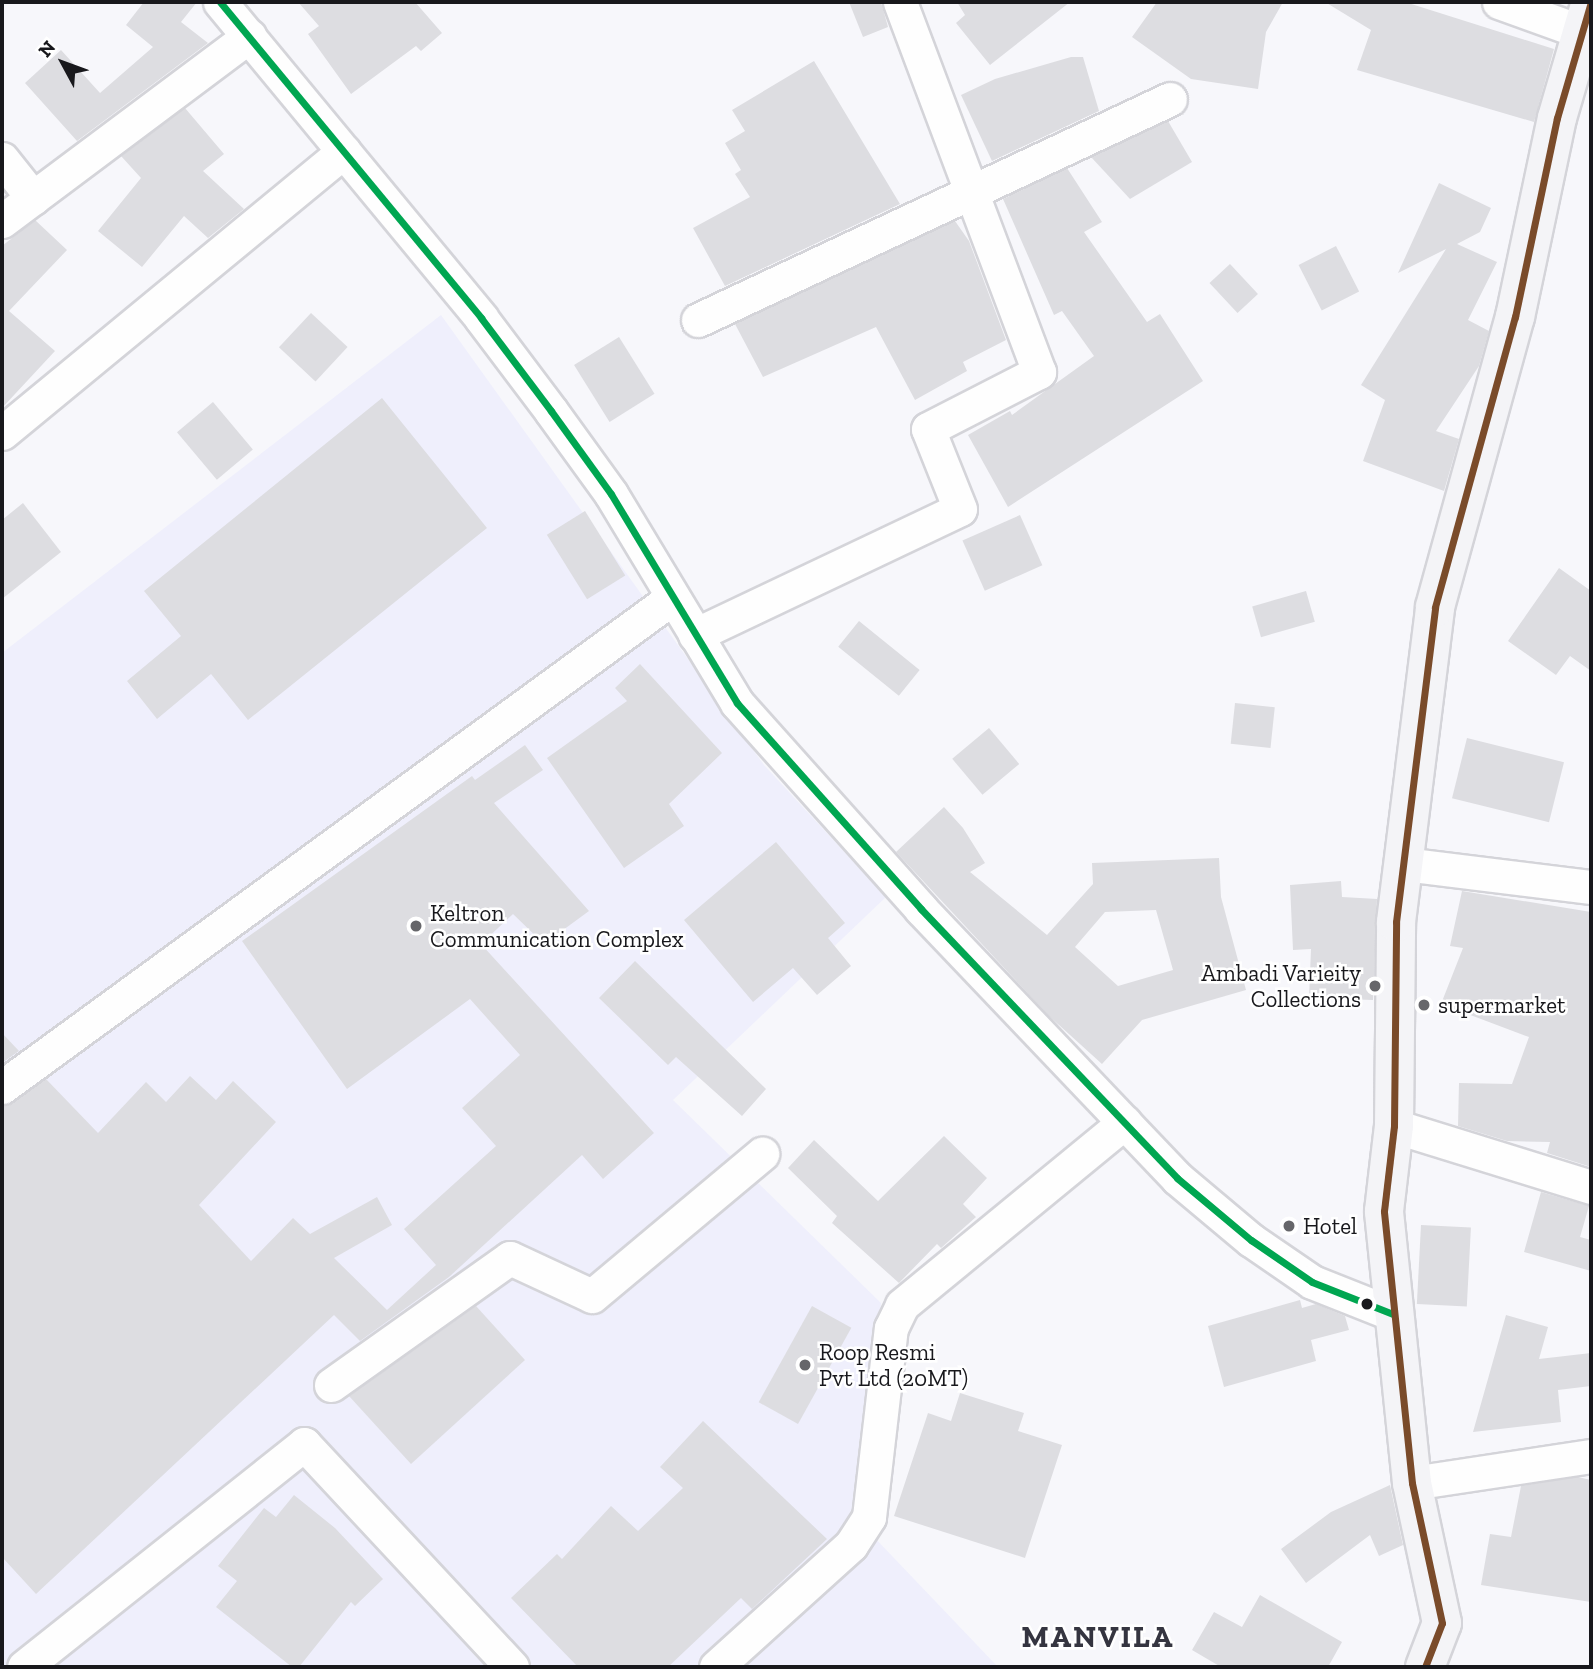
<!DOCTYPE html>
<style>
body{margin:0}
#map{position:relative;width:1593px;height:1669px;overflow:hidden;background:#f7f7fb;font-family:"Zilla Slab",serif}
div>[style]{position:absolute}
.built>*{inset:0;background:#efeffc}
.building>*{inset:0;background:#dddde1;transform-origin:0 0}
.roads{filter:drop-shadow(2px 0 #d4d4d9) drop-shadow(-2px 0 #d4d4d9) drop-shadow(0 2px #d4d4d9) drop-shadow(0 -2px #d4d4d9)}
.street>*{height:33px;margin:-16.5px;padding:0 16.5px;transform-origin:16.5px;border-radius:16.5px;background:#fefefe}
.secondary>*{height:38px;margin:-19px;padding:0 19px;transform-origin:19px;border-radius:19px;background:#f4f4f7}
.bus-1>*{height:7px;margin:-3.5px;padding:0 3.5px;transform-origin:3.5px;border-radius:3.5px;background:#00a651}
.bus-2>*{height:7px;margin:-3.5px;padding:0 3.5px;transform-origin:3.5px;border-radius:3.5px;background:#7a4b2a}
.dots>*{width:19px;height:19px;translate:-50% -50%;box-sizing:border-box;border:4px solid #fff;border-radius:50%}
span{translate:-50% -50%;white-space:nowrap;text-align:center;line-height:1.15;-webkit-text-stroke:5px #fff;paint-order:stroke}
.poi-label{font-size:23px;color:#18181c}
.left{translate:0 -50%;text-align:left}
.right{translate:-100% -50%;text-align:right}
.district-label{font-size:30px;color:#353540;font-weight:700;letter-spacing:2px}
.frame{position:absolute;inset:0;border:4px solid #18181c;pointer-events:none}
.north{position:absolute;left:28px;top:28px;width:70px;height:70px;-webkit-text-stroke:5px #fff;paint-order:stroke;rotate:311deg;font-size:19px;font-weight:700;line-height:28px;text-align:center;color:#18181c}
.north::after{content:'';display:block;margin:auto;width:24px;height:32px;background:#18181c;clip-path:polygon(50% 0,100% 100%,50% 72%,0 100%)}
</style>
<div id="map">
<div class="built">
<i style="clip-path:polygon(441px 315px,764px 765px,886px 897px,673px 1100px,881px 1303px,852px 1514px,998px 1667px,2px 1667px,2px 653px)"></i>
</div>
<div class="building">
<i style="clip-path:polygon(144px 2px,197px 2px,181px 22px,208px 43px,77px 141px,25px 83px,61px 50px,100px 93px,153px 47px,126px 25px)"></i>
<i style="clip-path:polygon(298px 2px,415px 2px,442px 33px,421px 51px,416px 46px,351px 94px,308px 34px,319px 26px)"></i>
<i style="clip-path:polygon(849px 2px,881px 2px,888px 27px,863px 37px)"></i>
<i style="clip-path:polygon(957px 2px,1070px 2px,990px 65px,956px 23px,965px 15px)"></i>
<i style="clip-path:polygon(1157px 2px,1283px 2px,1266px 32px,1258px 89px,1191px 79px,1132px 37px)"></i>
<i style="clip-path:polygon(1325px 2px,1405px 2px,1554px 49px,1534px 122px,1357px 70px,1371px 30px)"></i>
<i style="clip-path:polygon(1071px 57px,1083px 57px,1099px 111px,992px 161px,961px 95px,995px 79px)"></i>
<i style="clip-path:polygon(814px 61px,900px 204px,725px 286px,693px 228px,750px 197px,735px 174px,741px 170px,725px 143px,745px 131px,732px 110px)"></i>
<i style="clip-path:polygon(185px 108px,224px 154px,203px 171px,244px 209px,208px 238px,184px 216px,142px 267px,98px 231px,141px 178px,121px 156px)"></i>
<i style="clip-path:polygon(1168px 121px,1192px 162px,1130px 199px,1091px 157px)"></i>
<i style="clip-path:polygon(1067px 168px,1102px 222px,1084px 232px,1147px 322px,1160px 314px,1203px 381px,1008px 507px,968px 435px,1010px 411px,1012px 415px,1094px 356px,1062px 311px,1054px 315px,1003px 199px)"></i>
<i style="clip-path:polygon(1439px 183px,1491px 208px,1480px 232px,1457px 244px,1497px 262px,1468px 320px,1489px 331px,1479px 366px,1436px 431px,1459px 439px,1444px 491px,1363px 461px,1385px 400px,1361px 385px,1446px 249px,1398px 273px)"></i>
<i style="clip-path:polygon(35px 220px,67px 250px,9px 311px,55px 351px,2px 408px,2px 246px)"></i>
<i style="clip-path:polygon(955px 221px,969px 241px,1006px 340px,963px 362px,967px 371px,915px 400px,876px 327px,763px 377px,735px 324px)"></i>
<i style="left:1336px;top:246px;width:51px;height:42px;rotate:63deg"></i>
<i style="left:1230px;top:264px;width:41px;height:28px;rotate:47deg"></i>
<i style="left:311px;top:313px;width:50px;height:47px;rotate:43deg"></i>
<i style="left:619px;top:337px;width:67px;height:53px;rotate:58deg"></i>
<i style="clip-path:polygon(382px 398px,487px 528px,248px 720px,211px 674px,157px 719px,127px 681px,181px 636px,144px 591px)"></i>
<i style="left:213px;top:402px;width:62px;height:47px;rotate:50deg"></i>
<i style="clip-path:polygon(23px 503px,61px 552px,2px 599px,2px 520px)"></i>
<i style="left:585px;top:511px;width:76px;height:45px;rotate:58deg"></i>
<i style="left:1020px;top:515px;width:55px;height:63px;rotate:66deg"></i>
<i style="clip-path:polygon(1559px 568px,1591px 591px,1591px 671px,1570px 656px,1556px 675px,1508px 641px)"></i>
<i style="left:1306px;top:591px;width:32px;height:56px;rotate:74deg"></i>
<i style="left:859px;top:621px;width:78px;height:33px;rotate:39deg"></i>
<i style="clip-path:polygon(640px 664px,722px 753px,669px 804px,684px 826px,624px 868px,547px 758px,627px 701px,615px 688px)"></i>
<i style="left:1235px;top:703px;width:40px;height:41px;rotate:6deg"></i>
<i style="left:989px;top:728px;width:47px;height:48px;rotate:50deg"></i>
<i style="left:1467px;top:738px;width:100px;height:62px;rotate:14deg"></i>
<i style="clip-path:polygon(525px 745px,543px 770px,494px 803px,589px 911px,544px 944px,513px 914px,481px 944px,654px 1133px,603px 1179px,582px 1155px,449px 1277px,360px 1341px,334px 1315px,36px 1594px,2px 1557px,2px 1106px,46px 1079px,98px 1133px,146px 1082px,166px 1102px,190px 1076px,216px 1100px,233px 1081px,276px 1122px,199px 1205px,251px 1261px,293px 1218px,310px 1234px,377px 1197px,392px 1225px,334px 1258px,387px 1310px,436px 1265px,404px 1229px,496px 1146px,462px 1108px,520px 1055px,470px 999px,347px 1089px,242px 941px,472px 776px,475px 780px)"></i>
<i style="clip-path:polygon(evenodd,944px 807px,963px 828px,985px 863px,970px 872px,1047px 935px,1093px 884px,1092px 863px,1219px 858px,1221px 897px,1246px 990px,1142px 1020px,1102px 1064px,1049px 1016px,896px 852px,944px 807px,1156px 910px,1173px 970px,1118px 986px,1075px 947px,1105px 912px,1156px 910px)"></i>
<i style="clip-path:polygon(776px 842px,845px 923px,828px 938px,851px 966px,817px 995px,793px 968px,753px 1002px,684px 920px)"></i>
<i style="clip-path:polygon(1341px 881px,1342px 897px,1377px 899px,1373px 1000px,1309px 998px,1311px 949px,1293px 950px,1290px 885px)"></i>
<i style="clip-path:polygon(1462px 891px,1591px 912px,1591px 1167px,1547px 1153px,1550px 1142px,1507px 1141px,1458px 1126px,1459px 1083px,1512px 1084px,1529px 1037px,1441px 1004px,1463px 948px,1450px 946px)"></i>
<i style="clip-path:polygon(635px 961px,766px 1089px,742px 1116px,676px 1057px,668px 1065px,599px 998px)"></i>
<i style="clip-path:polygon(2px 1033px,19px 1051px,2px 1063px)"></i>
<i style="clip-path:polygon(944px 1136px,987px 1178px,963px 1204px,976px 1217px,941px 1248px,937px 1244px,899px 1283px,832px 1223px,837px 1216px,788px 1168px,814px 1140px,878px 1201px)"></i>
<i style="clip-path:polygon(1541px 1192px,1589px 1206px,1580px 1237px,1591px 1240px,1591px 1271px,1524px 1252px)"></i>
<i style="left:1421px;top:1225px;width:50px;height:79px;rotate:3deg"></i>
<i style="clip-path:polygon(1300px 1300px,1302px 1308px,1316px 1304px,1345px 1316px,1349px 1330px,1311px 1340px,1316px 1361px,1224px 1387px,1208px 1326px)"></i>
<i style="clip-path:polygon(476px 1306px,525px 1360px,411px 1464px,349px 1396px)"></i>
<i style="left:812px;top:1306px;width:45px;height:110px;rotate:29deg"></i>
<i style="clip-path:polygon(1506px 1315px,1548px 1327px,1539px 1359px,1591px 1353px,1591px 1386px,1558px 1390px,1561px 1422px,1473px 1432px)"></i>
<i style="clip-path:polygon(960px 1393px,1024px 1413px,1018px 1431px,1062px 1445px,1025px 1558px,894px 1516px,928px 1413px,951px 1421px)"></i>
<i style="clip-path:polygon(703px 1421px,827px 1539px,752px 1609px,741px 1598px,668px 1667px,578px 1667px,511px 1598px,557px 1554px,562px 1559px,611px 1506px,638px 1531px,683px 1488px,660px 1467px)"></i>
<i style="clip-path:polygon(1578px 1477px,1591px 1480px,1591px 1602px,1481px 1585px,1490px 1534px,1511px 1537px,1521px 1486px)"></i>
<i style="clip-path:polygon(1390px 1485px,1403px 1545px,1379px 1556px,1370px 1535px,1306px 1583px,1281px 1549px,1331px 1512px)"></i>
<i style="clip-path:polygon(294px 1495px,335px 1528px,383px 1579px,355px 1606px,351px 1602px,299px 1667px,292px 1667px,216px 1607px,237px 1581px,218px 1566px,264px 1508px,276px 1517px)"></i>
<i style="clip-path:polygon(1260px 1595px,1342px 1642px,1328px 1667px,1221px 1667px,1192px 1650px,1214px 1612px,1242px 1627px)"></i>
</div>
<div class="roads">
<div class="street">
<i style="left:220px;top:2px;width:410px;rotate:50.4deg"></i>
<i style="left:481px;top:318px;width:116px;rotate:53deg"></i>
<i style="left:551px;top:411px;width:102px;rotate:54.1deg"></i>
<i style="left:611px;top:494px;width:244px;rotate:58.9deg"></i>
<i style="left:737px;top:703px;width:276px;rotate:48.2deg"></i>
<i style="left:921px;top:909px;width:371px;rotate:46.4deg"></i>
<i style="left:1177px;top:1178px;width:97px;rotate:40deg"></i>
<i style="left:1251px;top:1240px;width:74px;rotate:34.5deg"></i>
<i style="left:1312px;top:1282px;width:87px;rotate:21.6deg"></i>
<i style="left:1499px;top:2px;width:88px;rotate:19.9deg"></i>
<i style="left:2px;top:159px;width:50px;rotate:51.5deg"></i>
<i style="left:2px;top:221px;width:309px;rotate:-36.8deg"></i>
<i style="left:698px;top:320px;width:521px;rotate:-25.09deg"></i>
<i style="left:2px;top:433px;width:443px;rotate:-39.5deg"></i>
<i style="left:695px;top:635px;width:293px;rotate:-25.4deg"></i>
<i style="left:960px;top:509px;width:86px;rotate:-111.8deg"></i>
<i style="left:928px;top:429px;width:125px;rotate:-27.2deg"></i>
<i style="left:1039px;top:372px;width:395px;rotate:-110.6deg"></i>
<i style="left:1403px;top:864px;width:189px;rotate:7deg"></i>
<i style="left:2px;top:1087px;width:829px;rotate:-36.12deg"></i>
<i style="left:1394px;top:1126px;width:206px;rotate:17.2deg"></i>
<i style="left:331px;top:1385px;width:219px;rotate:-35.4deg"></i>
<i style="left:510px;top:1258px;width:90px;rotate:24.9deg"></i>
<i style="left:592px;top:1296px;width:222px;rotate:-39.9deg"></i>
<i style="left:1412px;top:1483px;width:181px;rotate:-8.6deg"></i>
<i style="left:24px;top:1667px;width:358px;rotate:-38.5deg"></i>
<i style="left:304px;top:1444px;width:305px;rotate:47deg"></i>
<i style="left:716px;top:1667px;width:182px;rotate:-42.1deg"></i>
<i style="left:851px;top:1545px;width:33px;rotate:-57deg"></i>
<i style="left:869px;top:1517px;width:190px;rotate:-83.4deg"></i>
<i style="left:891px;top:1328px;width:25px;rotate:-64deg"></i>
<i style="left:902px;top:1305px;width:288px;rotate:-39.4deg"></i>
</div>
<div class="secondary">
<i style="left:1425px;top:1667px;width:47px;rotate:-68.9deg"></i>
<i style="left:1442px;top:1623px;width:143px;rotate:-102.1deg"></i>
<i style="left:1412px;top:1483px;width:273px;rotate:-95.9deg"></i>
<i style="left:1384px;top:1211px;width:86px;rotate:-83.3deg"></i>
<i style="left:1394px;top:1126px;width:204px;rotate:-89.4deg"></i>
<i style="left:1396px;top:922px;width:317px;rotate:-82.9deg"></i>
<i style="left:1435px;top:607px;width:301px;rotate:-74.6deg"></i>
<i style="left:1515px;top:317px;width:203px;rotate:-78.1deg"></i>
<i style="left:1557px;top:118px;width:121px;rotate:-73.7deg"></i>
</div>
</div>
<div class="bus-1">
<i style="left:220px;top:2px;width:410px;rotate:50.4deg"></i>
<i style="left:481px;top:318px;width:116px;rotate:53deg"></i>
<i style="left:551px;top:411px;width:102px;rotate:54.1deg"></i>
<i style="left:611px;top:494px;width:244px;rotate:58.9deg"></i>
<i style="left:737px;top:703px;width:276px;rotate:48.2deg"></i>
<i style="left:921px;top:909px;width:371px;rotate:46.4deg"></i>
<i style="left:1177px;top:1178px;width:97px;rotate:40deg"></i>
<i style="left:1251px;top:1240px;width:74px;rotate:34.5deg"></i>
<i style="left:1312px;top:1282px;width:87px;rotate:21.6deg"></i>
</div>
<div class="bus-2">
<i style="left:1425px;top:1667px;width:47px;rotate:-68.9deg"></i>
<i style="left:1442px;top:1623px;width:143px;rotate:-102.1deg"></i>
<i style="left:1412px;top:1483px;width:273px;rotate:-95.9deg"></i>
<i style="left:1384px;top:1211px;width:86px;rotate:-83.3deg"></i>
<i style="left:1394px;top:1126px;width:204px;rotate:-89.4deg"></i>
<i style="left:1396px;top:922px;width:317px;rotate:-82.9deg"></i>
<i style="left:1435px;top:607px;width:301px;rotate:-74.6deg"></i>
<i style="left:1515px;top:317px;width:203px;rotate:-78.1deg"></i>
<i style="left:1557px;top:118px;width:121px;rotate:-73.7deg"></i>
</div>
<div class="dots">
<i style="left:416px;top:926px;background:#66666a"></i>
<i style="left:1375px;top:986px;background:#66666a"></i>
<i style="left:1424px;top:1005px;background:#66666a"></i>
<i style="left:1289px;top:1226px;background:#66666a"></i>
<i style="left:1367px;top:1304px;background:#18181c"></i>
<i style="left:805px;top:1365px;background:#66666a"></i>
</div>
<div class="poi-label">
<span class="left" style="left:430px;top:926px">Keltron<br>Communication Complex</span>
<span class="right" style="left:1361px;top:986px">Ambadi Varieity<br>Collections</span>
<span class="left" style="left:1438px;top:1005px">supermarket</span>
<span class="left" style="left:1303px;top:1226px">Hotel</span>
<span class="left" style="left:819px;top:1365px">Roop Resmi<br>Pvt Ltd (20MT)</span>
</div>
<div class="district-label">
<span style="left:1098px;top:1637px">MANVILA</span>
</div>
<div class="frame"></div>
<div class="north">N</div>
</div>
